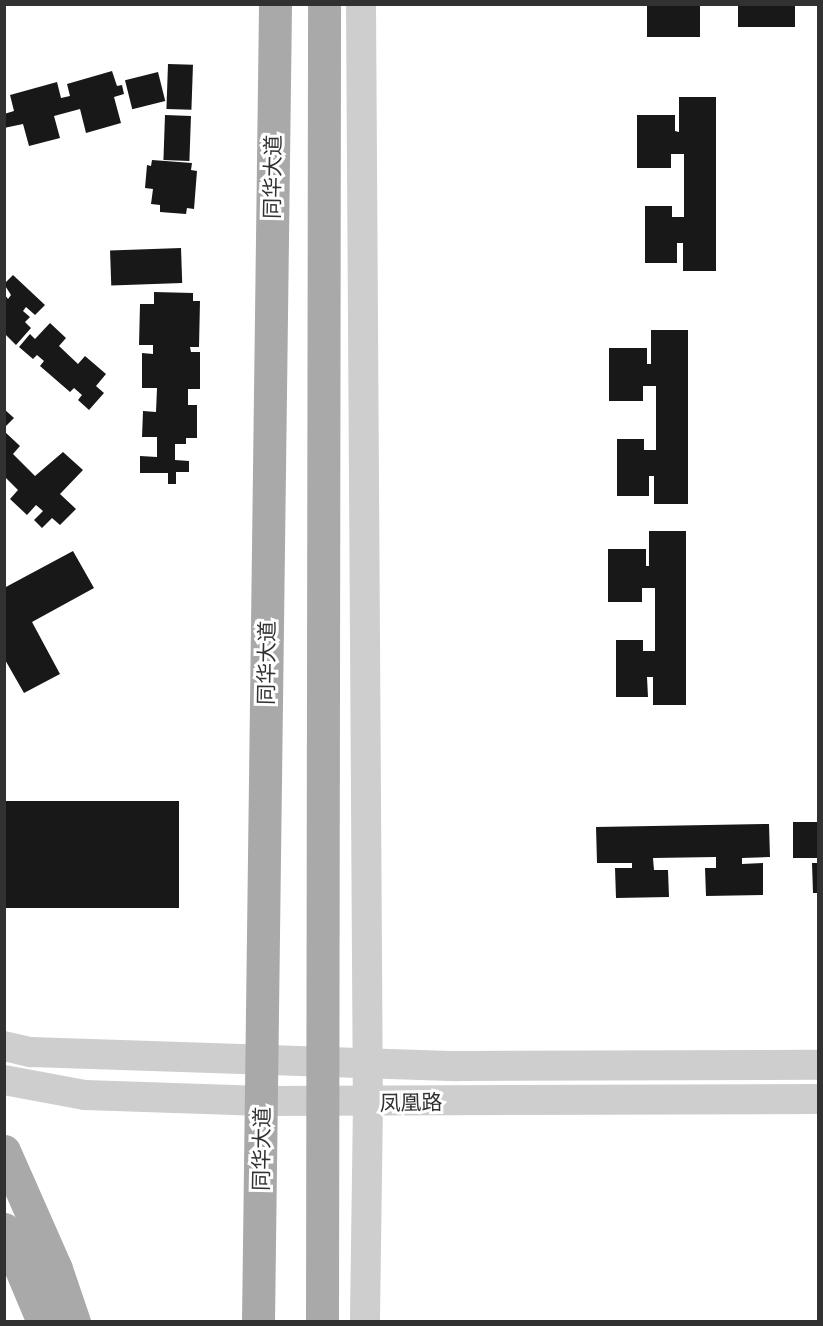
<!DOCTYPE html>
<meta charset="utf-8">
<style>
body{margin:0}
#map{position:relative;width:823px;height:1326px;overflow:hidden;background:#fff;font-family:Jost,"Noto Sans SC",sans-serif}
div>[style]{position:absolute}
.building>*{inset:0;background:#181818;transform-origin:0 0}
.minor>*{height:30px;margin:-15px;padding:0 15px;transform-origin:15px;border-radius:15px;background:#cecece}
.major>*{height:33px;margin:-16.5px;padding:0 16.5px;transform-origin:16.5px;border-radius:16.5px;background:#a9a9a9}
span{translate:-50% -50%;white-space:nowrap;text-align:center;line-height:1.15;-webkit-text-stroke:6px #fff;paint-order:stroke}
.street-label{font-size:21px;color:#313131}
.frame{position:absolute;inset:0;border:6px solid #313131;pointer-events:none}
</style>
<div id="map">
<div class="building">
<i style="left:647px;top:4px;width:53px;height:33px"></i>
<i style="left:738px;top:4px;width:57px;height:23px"></i>
<i style="left:168px;top:64px;width:25px;height:45px;rotate:2deg"></i>
<i style="clip-path:polygon(112px 71px,117px 86px,122px 85px,124px 94px,114px 97px,121px 123px,86px 133px,80px 109px,54px 116px,60px 138px,29px 146px,23px 124px,4px 128px,4px 114px,14px 111px,10px 95px,57px 82px,61px 98px,70px 96px,67px 84px)"></i>
<i style="left:158px;top:72px;width:30px;height:34px;rotate:76deg"></i>
<i style="clip-path:polygon(679px 97px,716px 97px,716px 271px,683px 271px,683px 243px,677px 243px,677px 263px,645px 263px,645px 206px,672px 206px,672px 217px,684px 217px,684px 154px,671px 154px,671px 168px,637px 168px,637px 115px,675px 115px,675px 131px,679px 132px)"></i>
<i style="left:165px;top:115px;width:26px;height:45px;rotate:2deg"></i>
<i style="clip-path:polygon(152px 160px,192px 163px,191px 170px,197px 171px,194px 209px,187px 208px,186px 214px,160px 212px,160px 205px,151px 204px,153px 189px,145px 188px,147px 165px,151px 166px)"></i>
<i style="left:181px;top:248px;width:35px;height:71px;rotate:88deg"></i>
<i style="clip-path:polygon(13px 275px,45px 305px,35px 315px,26px 307px,23px 311px,30px 317px,25px 322px,31px 328px,16px 345px,5px 334px,5px 295px,8px 299px,11px 295px,4px 284px)"></i>
<i style="clip-path:polygon(154px 292px,193px 293px,193px 301px,200px 301px,199px 347px,190px 347px,191px 352px,200px 352px,200px 389px,188px 389px,188px 405px,197px 405px,197px 438px,186px 438px,186px 444px,175px 444px,175px 460px,189px 461px,189px 472px,176px 472px,176px 484px,168px 484px,168px 473px,140px 473px,140px 456px,157px 457px,157px 437px,142px 437px,143px 411px,156px 412px,157px 388px,142px 388px,142px 353px,153px 354px,153px 345px,139px 345px,140px 304px,154px 304px)"></i>
<i style="clip-path:polygon(50px 323px,66px 338px,59px 346px,78px 364px,85px 356px,106px 374px,96px 386px,104px 393px,89px 410px,78px 400px,82px 395px,74px 388px,70px 392px,40px 366px,44px 361px,37px 355px,33px 359px,19px 347px,30px 334px,35px 339px)"></i>
<i style="clip-path:polygon(651px 330px,688px 330px,688px 504px,654px 504px,654px 476px,649px 476px,649px 496px,617px 496px,617px 439px,644px 439px,644px 450px,656px 450px,656px 386px,643px 386px,643px 401px,609px 401px,609px 348px,647px 348px,647px 364px,651px 364px)"></i>
<i style="clip-path:polygon(4px 409px,14px 418px,4px 428px)"></i>
<i style="clip-path:polygon(5px 432px,20px 446px,13px 454px,35px 476px,63px 452px,83px 470px,60px 494px,76px 509px,60px 525px,52px 518px,42px 528px,34px 520px,43px 511px,36px 505px,27px 515px,10px 499px,18px 490px,5px 477px)"></i>
<i style="clip-path:polygon(649px 531px,686px 531px,686px 705px,653px 705px,653px 677px,647px 677px,648px 697px,616px 697px,616px 640px,643px 640px,643px 651px,655px 651px,655px 588px,642px 588px,642px 602px,608px 602px,608px 549px,646px 549px,646px 566px,649px 566px)"></i>
<i style="clip-path:polygon(73px 551px,94px 588px,32px 622px,60px 674px,24px 693px,4px 658px,4px 588px)"></i>
<i style="left:4px;top:801px;width:175px;height:107px"></i>
<i style="left:793px;top:822px;width:25px;height:36px"></i>
<i style="clip-path:polygon(769px 824px,770px 857px,742px 858px,742px 864px,763px 863px,763px 895px,706px 896px,705px 868px,716px 868px,716px 857px,653px 858px,654px 870px,668px 870px,669px 897px,616px 898px,615px 868px,632px 868px,632px 863px,597px 863px,596px 827px)"></i>
<i style="clip-path:polygon(812px 863px,818px 863px,818px 893px,813px 893px)"></i>
</div>
<div class="minor">
<i style="left:361px;top:4px;width:1099px;rotate:89.64deg"></i>
<i style="left:368px;top:1103px;width:219px;rotate:90.8deg"></i>
<i style="left:4px;top:1046px;width:28px;rotate:13deg"></i>
<i style="left:31px;top:1052px;width:427px;rotate:1.9deg"></i>
<i style="left:458px;top:1066px;width:360px;rotate:-0.2deg"></i>
<i style="left:4px;top:1080px;width:82px;rotate:10.5deg"></i>
<i style="left:85px;top:1095px;width:178px;rotate:1.9deg"></i>
<i style="left:263px;top:1101px;width:555px;rotate:-0.21deg"></i>
</div>
<div class="major">
<i style="left:4px;top:1151px;width:129px;rotate:66.2deg"></i>
<i style="left:56px;top:1269px;width:56px;rotate:71.2deg"></i>
<i style="left:4px;top:1229px;width:101px;rotate:67.2deg"></i>
<i style="left:258px;top:1322px;width:1318px;rotate:-89.26deg"></i>
<i style="left:322px;top:1322px;width:1318px;rotate:-89.91deg"></i>
</div>
<div class="street-label">
<span style="left:273px;top:177px;rotate:-89deg">同华大道</span>
<span style="left:267px;top:663px;rotate:-89deg">同华大道</span>
<span style="left:411px;top:1103px;rotate:-1deg">凤凰路</span>
<span style="left:262px;top:1149px;rotate:-89deg">同华大道</span>
</div>
<div class="frame"></div>
</div>
